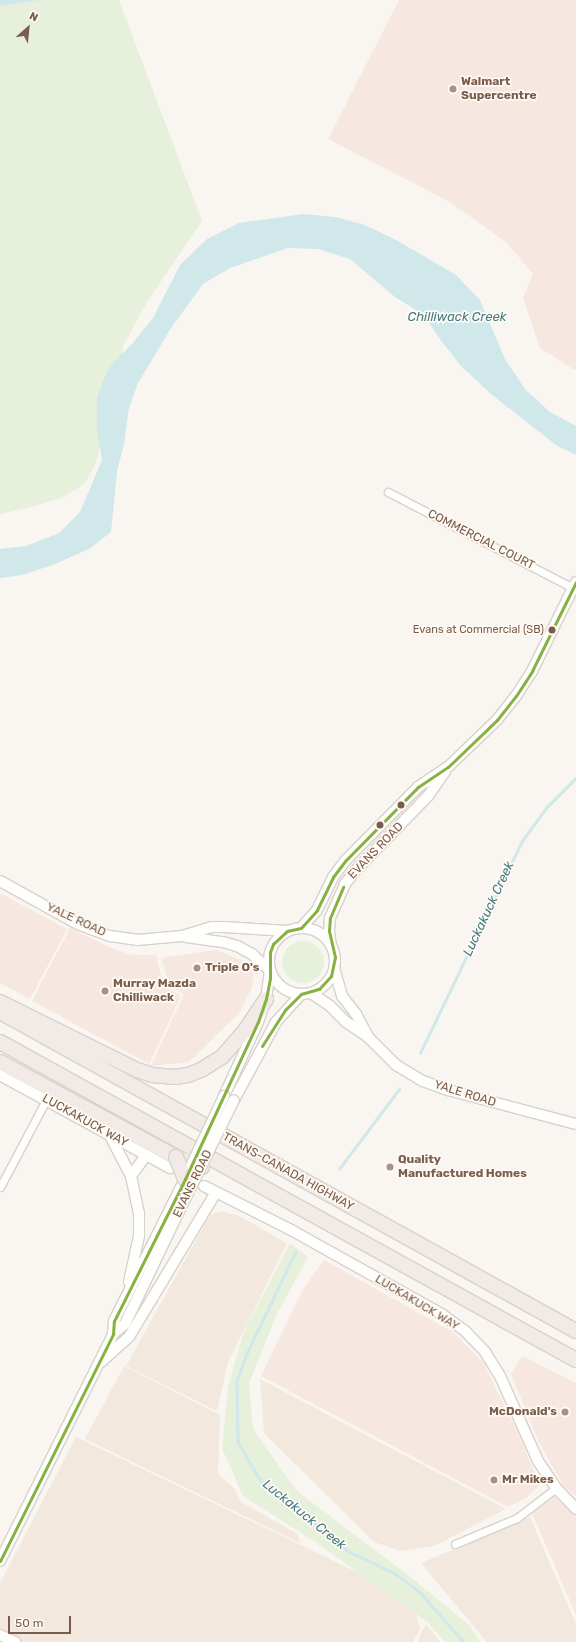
<!DOCTYPE html>
<style>
body{margin:0}
#map{position:relative;width:576px;height:1642px;overflow:hidden;background:#f9f5f0;font-family:Rubik,sans-serif}
div>[style]{position:absolute}
.residential>*{inset:0;background:#f2e8de}
.commercial>*{inset:0;background:#f6e8e1}
.green>*{inset:0;background:#e7f0db}
.round{border-radius:50%}
.water>*{inset:0;background:#d0e8ea}
.stream>*{height:2.5px;margin:-1.25px;padding:0 1.25px;transform-origin:1.25px;border-radius:1.25px;background:#d0e8ea}
.roads{filter:drop-shadow(1px 0 #d7d1cb) drop-shadow(-1px 0 #d7d1cb) drop-shadow(0 1px #d7d1cb) drop-shadow(0 -1px #d7d1cb)}
.street>*{height:7px;margin:-3.5px;padding:0 3.5px;transform-origin:3.5px;border-radius:3.5px;background:#fefefd}
.secondary>*{height:10px;margin:-5px;padding:0 5px;transform-origin:5px;border-radius:5px;background:#fefefd}
.secondary>.ring{margin:-5px;padding:0;box-sizing:content-box;background:none;border:10px solid #fefefd;border-radius:50%}
.highway>*{height:14px;margin:-7px;padding:0 7px;transform-origin:7px;border-radius:7px;background:#f2eae7}
.bridges{filter:drop-shadow(1px 0 #d9d2cb) drop-shadow(-1px 0 #d9d2cb) drop-shadow(0 1px #d9d2cb) drop-shadow(0 -1px #d9d2cb)}
.secondary-bridge>*{height:10px;margin:-5px;padding:0 5px;transform-origin:5px;border-radius:5px;background:#fefefd}
.highway-bridge>*{height:14px;margin:-7px;padding:0 7px;transform-origin:7px;border-radius:7px;background:#f2eae7}
.bus-1>*{height:3px;margin:-1.5px;padding:0 1.5px;transform-origin:1.5px;border-radius:1.5px;background:#88b142}
.dots>*{width:11px;height:11px;translate:-50% -50%;box-sizing:border-box;border:2px solid #fffaf3;border-radius:50%}
span{translate:-50% -50%;white-space:nowrap;text-align:center;line-height:1.15;-webkit-text-stroke:3.5px #fffaf3;paint-order:stroke}
.bus-label{font-size:11px;color:#7a5c4d}
.right{translate:-100% -50%;text-align:right}
.poi-label{font-size:12px;color:#7a5c4d;font-weight:700}
.left{translate:0 -50%;text-align:left}
.street-label{font-size:12px;color:#7a5c4d}
.water-label{font-size:13px;color:#437c86;font-style:italic}
.north{position:absolute;left:8px;top:8px;width:40px;height:40px;-webkit-text-stroke:3px #fffaf3;paint-order:stroke;rotate:27deg;font-size:11px;font-weight:700;line-height:16px;text-align:center;color:#7a5c4d}
.north::after{content:'';display:block;margin:auto;width:14px;height:18px;background:#7a5c4d;clip-path:polygon(50% 0,100% 100%,50% 72%,0 100%)}
.scale{position:absolute;left:8px;top:1616px;width:63px;height:18px;box-sizing:border-box;border:2px solid #7a5c4d;border-top:0;padding-left:5px;font-size:12px;line-height:14px;white-space:nowrap;color:#7a5c4d;-webkit-text-stroke:3px #fffaf3;paint-order:stroke}
</style>
<div id="map">
<div class="residential">
<i style="clip-path:polygon(221px 1211px,239px 1216px,287px 1243px,228px 1362px,217px 1411px,126px 1366px,210px 1215px)"></i>
<i style="clip-path:polygon(124px 1366px,220px 1415px,218px 1474px,235px 1489px,241px 1502px,298px 1534px,300px 1543px,85px 1439px)"></i>
<i style="clip-path:polygon(260px 1379px,506px 1509px,434px 1546px,401px 1551px,374px 1542px,264px 1433px)"></i>
<i style="clip-path:polygon(76px 1437px,411px 1598px,420px 1629px,413px 1642px,0 1642px,0 1583px)"></i>
<i style="clip-path:polygon(530px 1517px,576px 1624px,576px 1642px,487px 1642px,421px 1563px)"></i>
<i style="clip-path:polygon(426px 1624px,440px 1642px,417px 1642px)"></i>
</div>
<div class="commercial">
<i style="clip-path:polygon(399px 0,576px 0,576px 369px,573px 369px,540px 348px,523px 298px,533px 274px,507px 243px,450px 202px,328px 139px)"></i>
<i style="clip-path:polygon(0 893px,67px 929px,30px 999px,0 983px)"></i>
<i style="clip-path:polygon(70px 928px,111px 948px,132px 955px,156px 955px,163px 985px,181px 996px,149px 1064px,32px 1001px)"></i>
<i style="clip-path:polygon(216px 950px,241px 960px,254px 974px,251px 990px,239px 1013px,189px 1062px,151px 1066px,184px 994px,170px 987px,161px 958px)"></i>
<i style="clip-path:polygon(324px 1260px,453px 1332px,483px 1362px,518px 1433px,537px 1478px,539px 1486px,526px 1498px,508px 1507px,261px 1376px,302px 1291px)"></i>
<i style="clip-path:polygon(522px 1356px,576px 1383px,576px 1496px,564px 1487px,539px 1442px,513px 1379px,511px 1374px)"></i>
<i style="clip-path:polygon(554px 1497px,576px 1515px,576px 1615px,532px 1513px)"></i>
</div>
<div class="green">
<i style="clip-path:polygon(0 0,119px 0,202px 221px,147px 302px,124px 344px,96px 463px,85px 483px,64px 497px,24px 509px,0 514px)"></i>
<i class="round" style="left:282px;top:941px;width:42px;height:42px"></i>
<i style="clip-path:polygon(290px 1243px,308px 1257px,277px 1314px,249px 1383px,253px 1429px,297px 1491px,412px 1578px,470px 1626px,480px 1642px,445px 1642px,427px 1622px,314px 1541px,243px 1496px,222px 1448px,228px 1387px,244px 1331px)"></i>
</div>
<div class="water">
<i style="clip-path:polygon(0 0,39px 0,0 6px)"></i>
<i style="clip-path:polygon(303px 214px,335px 217px,365px 225px,398px 241px,456px 275px,480px 300px,505px 359px,525px 389px,550px 412px,576px 426px,576px 455px,556px 445px,491px 394px,461px 366px,439px 338px,424px 315px,395px 297px,350px 259px,318px 249px,288px 248px,230px 268px,203px 284px,171px 328px,138px 383px,129px 408px,124px 444px,117px 471px,111px 532px,89px 549px,55px 564px,22px 575px,0 578px,0 549px,26px 546px,59px 533px,80px 512px,102px 460px,97px 431px,97px 397px,109px 367px,132px 344px,153px 318px,180px 265px,207px 239px,239px 223px)"></i>
</div>
<div class="stream">
<i style="left:420px;top:1053px;width:235px;rotate:-64.3deg"></i>
<i style="left:522px;top:841px;width:41px;rotate:-54deg"></i>
<i style="left:546px;top:808px;width:42px;rotate:-45deg"></i>
<i style="left:339px;top:1169px;width:100px;rotate:-53.1deg"></i>
<i style="left:296px;top:1252px;width:113px;rotate:115.7deg"></i>
<i style="left:247px;top:1354px;width:30px;rotate:110deg"></i>
<i style="left:237px;top:1382px;width:60px;rotate:89deg"></i>
<i style="left:238px;top:1442px;width:45px;rotate:59.5deg"></i>
<i style="left:261px;top:1481px;width:112px;rotate:38.8deg"></i>
<i style="left:348px;top:1551px;width:53px;rotate:25.6deg"></i>
<i style="left:396px;top:1574px;width:31px;rotate:37deg"></i>
<i style="left:421px;top:1593px;width:65px;rotate:48.7deg"></i>
</div>
<div class="roads">
<div class="street">
<i style="left:388px;top:492px;width:208px;rotate:27.4deg"></i>
<i style="left:0;top:1187px;width:98px;rotate:-62.1deg"></i>
<i style="left:455px;top:1544px;width:67px;rotate:-22.8deg"></i>
<i style="left:517px;top:1518px;width:49px;rotate:-37.6deg"></i>
</div>
<div class="secondary">
<i style="left:0;top:881px;width:89px;rotate:28.9deg"></i>
<i style="left:78px;top:924px;width:34px;rotate:21deg"></i>
<i style="left:110px;top:936px;width:27px;rotate:8deg"></i>
<i style="left:137px;top:940px;width:45px;rotate:-5.1deg"></i>
<i style="left:182px;top:936px;width:31px;rotate:-17deg"></i>
<i style="left:212px;top:927px;width:12px"></i>
<i style="left:224px;top:927px;width:63px;rotate:3.6deg"></i>
<i style="left:301px;top:928px;width:24px;rotate:-48deg"></i>
<i style="left:317px;top:910px;width:37px;rotate:-64deg"></i>
<i style="left:333px;top:877px;width:21px;rotate:-53deg"></i>
<i style="left:346px;top:860px;width:103px;rotate:-45.4deg"></i>
<i style="left:418px;top:787px;width:36px;rotate:-34deg"></i>
<i style="left:448px;top:767px;width:68px;rotate:-43.8deg"></i>
<i style="left:497px;top:720px;width:31px;rotate:-52deg"></i>
<i style="left:516px;top:696px;width:30px;rotate:-57deg"></i>
<i style="left:532px;top:671px;width:99px;rotate:-63.7deg"></i>
<i class="ring" style="left:269px;top:928px;width:56px;height:56px"></i>
<i style="left:186px;top:937px;width:37px;rotate:8deg"></i>
<i style="left:223px;top:942px;width:15px;rotate:16deg"></i>
<i style="left:237px;top:946px;width:17px;rotate:28deg"></i>
<i style="left:252px;top:954px;width:25px;rotate:43deg"></i>
<i style="left:331px;top:946px;width:15px;rotate:-98deg"></i>
<i style="left:329px;top:931px;width:13px;rotate:-86deg"></i>
<i style="left:330px;top:918px;width:37px;rotate:-66deg"></i>
<i style="left:345px;top:884px;width:18px;rotate:-52deg"></i>
<i style="left:356px;top:870px;width:103px;rotate:-45.8deg"></i>
<i style="left:428px;top:796px;width:29px;rotate:-55deg"></i>
<i style="left:334px;top:968px;width:29px;rotate:74deg"></i>
<i style="left:342px;top:996px;width:23px;rotate:52deg"></i>
<i style="left:356px;top:1014px;width:24px;rotate:62deg"></i>
<i style="left:311px;top:993px;width:23px;rotate:34deg"></i>
<i style="left:330px;top:1006px;width:23px;rotate:45deg"></i>
<i style="left:346px;top:1022px;width:27px;rotate:34deg"></i>
<i style="left:368px;top:1037px;width:40px;rotate:45deg"></i>
<i style="left:396px;top:1065px;width:31px;rotate:31deg"></i>
<i style="left:423px;top:1081px;width:27px;rotate:20deg"></i>
<i style="left:448px;top:1090px;width:132px;rotate:14.9deg"></i>
<i style="left:0;top:1075px;width:194px;rotate:28.7deg"></i>
<i style="left:224px;top:1096px;width:81px;rotate:-65.3deg"></i>
<i style="left:258px;top:1022px;width:24px;rotate:-71deg"></i>
<i style="left:266px;top:999px;width:28px;rotate:-82deg"></i>
<i style="left:234px;top:1100px;width:89px;rotate:-61.7deg"></i>
<i style="left:276px;top:1022px;width:38px;rotate:-48deg"></i>
<i style="left:109px;top:1134px;width:47px;rotate:62.4deg"></i>
<i style="left:131px;top:1176px;width:38px;rotate:78deg"></i>
<i style="left:139px;top:1213px;width:23px;rotate:90deg"></i>
<i style="left:139px;top:1236px;width:47px;rotate:102.3deg"></i>
<i style="left:131px;top:1176px;width:26px;rotate:-54deg"></i>
<i style="left:204px;top:1186px;width:100px;rotate:26.8deg"></i>
<i style="left:293px;top:1231px;width:172px;rotate:29.2deg"></i>
<i style="left:443px;top:1315px;width:29px;rotate:36deg"></i>
<i style="left:466px;top:1332px;width:28px;rotate:46deg"></i>
<i style="left:485px;top:1352px;width:28px;rotate:58deg"></i>
<i style="left:500px;top:1376px;width:93px;rotate:65.9deg"></i>
<i style="left:538px;top:1461px;width:32px;rotate:56deg"></i>
<i style="left:556px;top:1488px;width:29px;rotate:46deg"></i>
<i style="left:113px;top:1334px;width:16px;rotate:-40deg"></i>
<i style="left:125px;top:1324px;width:139px;rotate:-64.4deg"></i>
<i style="left:101px;top:1362px;width:38px;rotate:-42deg"></i>
<i style="left:129px;top:1337px;width:169px;rotate:-59deg"></i>
<i style="left:0;top:1561px;width:254px;rotate:-63.5deg"></i>
<i style="left:113px;top:1334px;width:13px;rotate:-86deg"></i>
<i style="left:114px;top:1321px;width:159px;rotate:-63.4deg"></i>
<i style="left:0;top:1635px;width:17px;rotate:25deg"></i>
</div>
<div class="highway">
<i style="left:0;top:1002px;width:153px;rotate:26.4deg"></i>
<i style="left:137px;top:1070px;width:16px;rotate:18deg"></i>
<i style="left:152px;top:1075px;width:23px;rotate:5deg"></i>
<i style="left:175px;top:1077px;width:13px;rotate:-9deg"></i>
<i style="left:188px;top:1075px;width:14px;rotate:-21deg"></i>
<i style="left:201px;top:1070px;width:25px;rotate:-32deg"></i>
<i style="left:222px;top:1057px;width:37px;rotate:-49deg"></i>
<i style="left:246px;top:1029px;width:36px;rotate:-56deg"></i>
<i style="left:0;top:1012px;width:658px;rotate:28.98deg"></i>
<i style="left:0;top:1042px;width:658px;rotate:28.9deg"></i>
<i style="left:0;top:1062px;width:200px;rotate:28.4deg"></i>
<i style="left:176px;top:1157px;width:28px;rotate:21deg"></i>
</div>
</div>
<div class="bridges">
<div class="secondary-bridge">
<i style="left:185px;top:1179px;width:92px;rotate:-64.8deg"></i>
<i style="left:185px;top:1199px;width:110px;rotate:-63.7deg"></i>
</div>
<div class="highway-bridge">
<i style="left:176px;top:1157px;width:24px;rotate:68deg"></i>
</div>
</div>
<div class="bus-1">
<i style="left:262px;top:1046px;width:43px;rotate:-57.4deg"></i>
<i style="left:285px;top:1010px;width:23px;rotate:-45deg"></i>
<i style="left:301px;top:994px;width:19px;rotate:-16deg"></i>
<i style="left:319px;top:989px;width:18px;rotate:-47deg"></i>
<i style="left:331px;top:976px;width:19px;rotate:-78deg"></i>
<i style="left:335px;top:957px;width:27px;rotate:-103deg"></i>
<i style="left:329px;top:931px;width:13px;rotate:-86deg"></i>
<i style="left:330px;top:918px;width:34px;rotate:-67deg"></i>
<i style="left:0;top:1561px;width:254px;rotate:-63.5deg"></i>
<i style="left:113px;top:1334px;width:13px;rotate:-86deg"></i>
<i style="left:114px;top:1321px;width:159px;rotate:-63.4deg"></i>
<i style="left:185px;top:1179px;width:173px;rotate:-65.1deg"></i>
<i style="left:258px;top:1022px;width:24px;rotate:-71deg"></i>
<i style="left:266px;top:999px;width:21px;rotate:-79deg"></i>
<i style="left:270px;top:978px;width:26px;rotate:-90deg"></i>
<i style="left:270px;top:952px;width:9px;rotate:-69deg"></i>
<i style="left:273px;top:944px;width:19px;rotate:-43deg"></i>
<i style="left:287px;top:931px;width:14px;rotate:-12deg"></i>
<i style="left:301px;top:928px;width:24px;rotate:-48deg"></i>
<i style="left:317px;top:910px;width:37px;rotate:-64deg"></i>
<i style="left:333px;top:877px;width:21px;rotate:-53deg"></i>
<i style="left:346px;top:860px;width:103px;rotate:-45.4deg"></i>
<i style="left:418px;top:787px;width:36px;rotate:-34deg"></i>
<i style="left:448px;top:767px;width:68px;rotate:-43.8deg"></i>
<i style="left:497px;top:720px;width:31px;rotate:-52deg"></i>
<i style="left:516px;top:696px;width:30px;rotate:-57deg"></i>
<i style="left:532px;top:671px;width:99px;rotate:-63.7deg"></i>
</div>
<div class="dots">
<i style="left:453px;top:89px;background:#a69286"></i>
<i style="left:552px;top:630px;background:#7a5c4d"></i>
<i style="left:401px;top:805px;background:#7a5c4d"></i>
<i style="left:380px;top:825px;background:#7a5c4d"></i>
<i style="left:197px;top:968px;background:#a69286"></i>
<i style="left:105px;top:991px;background:#a69286"></i>
<i style="left:390px;top:1167px;background:#a69286"></i>
<i style="left:565px;top:1412px;background:#a69286"></i>
<i style="left:494px;top:1480px;background:#a69286"></i>
</div>
<div class="bus-label">
<span class="right" style="left:544px;top:630px">Evans at Commercial (SB)</span>
</div>
<div class="poi-label">
<span class="left" style="left:461px;top:89px">Walmart<br>Supercentre</span>
<span class="left" style="left:205px;top:968px">Triple O's</span>
<span class="left" style="left:113px;top:991px">Murray Mazda<br>Chilliwack</span>
<span class="left" style="left:398px;top:1167px">Quality<br>Manufactured Homes</span>
<span class="right" style="left:557px;top:1412px">McDonald's</span>
<span class="left" style="left:502px;top:1480px">Mr Mikes</span>
</div>
<div class="street-label">
<span style="left:481px;top:540px;rotate:27deg">COMMERCIAL COURT</span>
<span style="left:376px;top:851px;rotate:-46deg">EVANS ROAD</span>
<span style="left:76px;top:920px;rotate:25deg">YALE ROAD</span>
<span style="left:465px;top:1094px;rotate:17deg">YALE ROAD</span>
<span style="left:85px;top:1121px;rotate:29deg">LUCKAKUCK WAY</span>
<span style="left:288px;top:1172px;rotate:29deg">TRANS-CANADA HIGHWAY</span>
<span style="left:193px;top:1184px;rotate:-64deg">EVANS ROAD</span>
<span style="left:417px;top:1303px;rotate:31deg">LUCKAKUCK WAY</span>
</div>
<div class="water-label">
<span style="left:457px;top:317px">Chilliwack Creek</span>
<span style="left:489px;top:909px;rotate:-65deg">Luckakuck Creek</span>
<span style="left:304px;top:1515px;rotate:39deg">Luckakuck Creek</span>
</div>
<div class="north">N</div>
<div class="scale">50 m</div>
</div>
